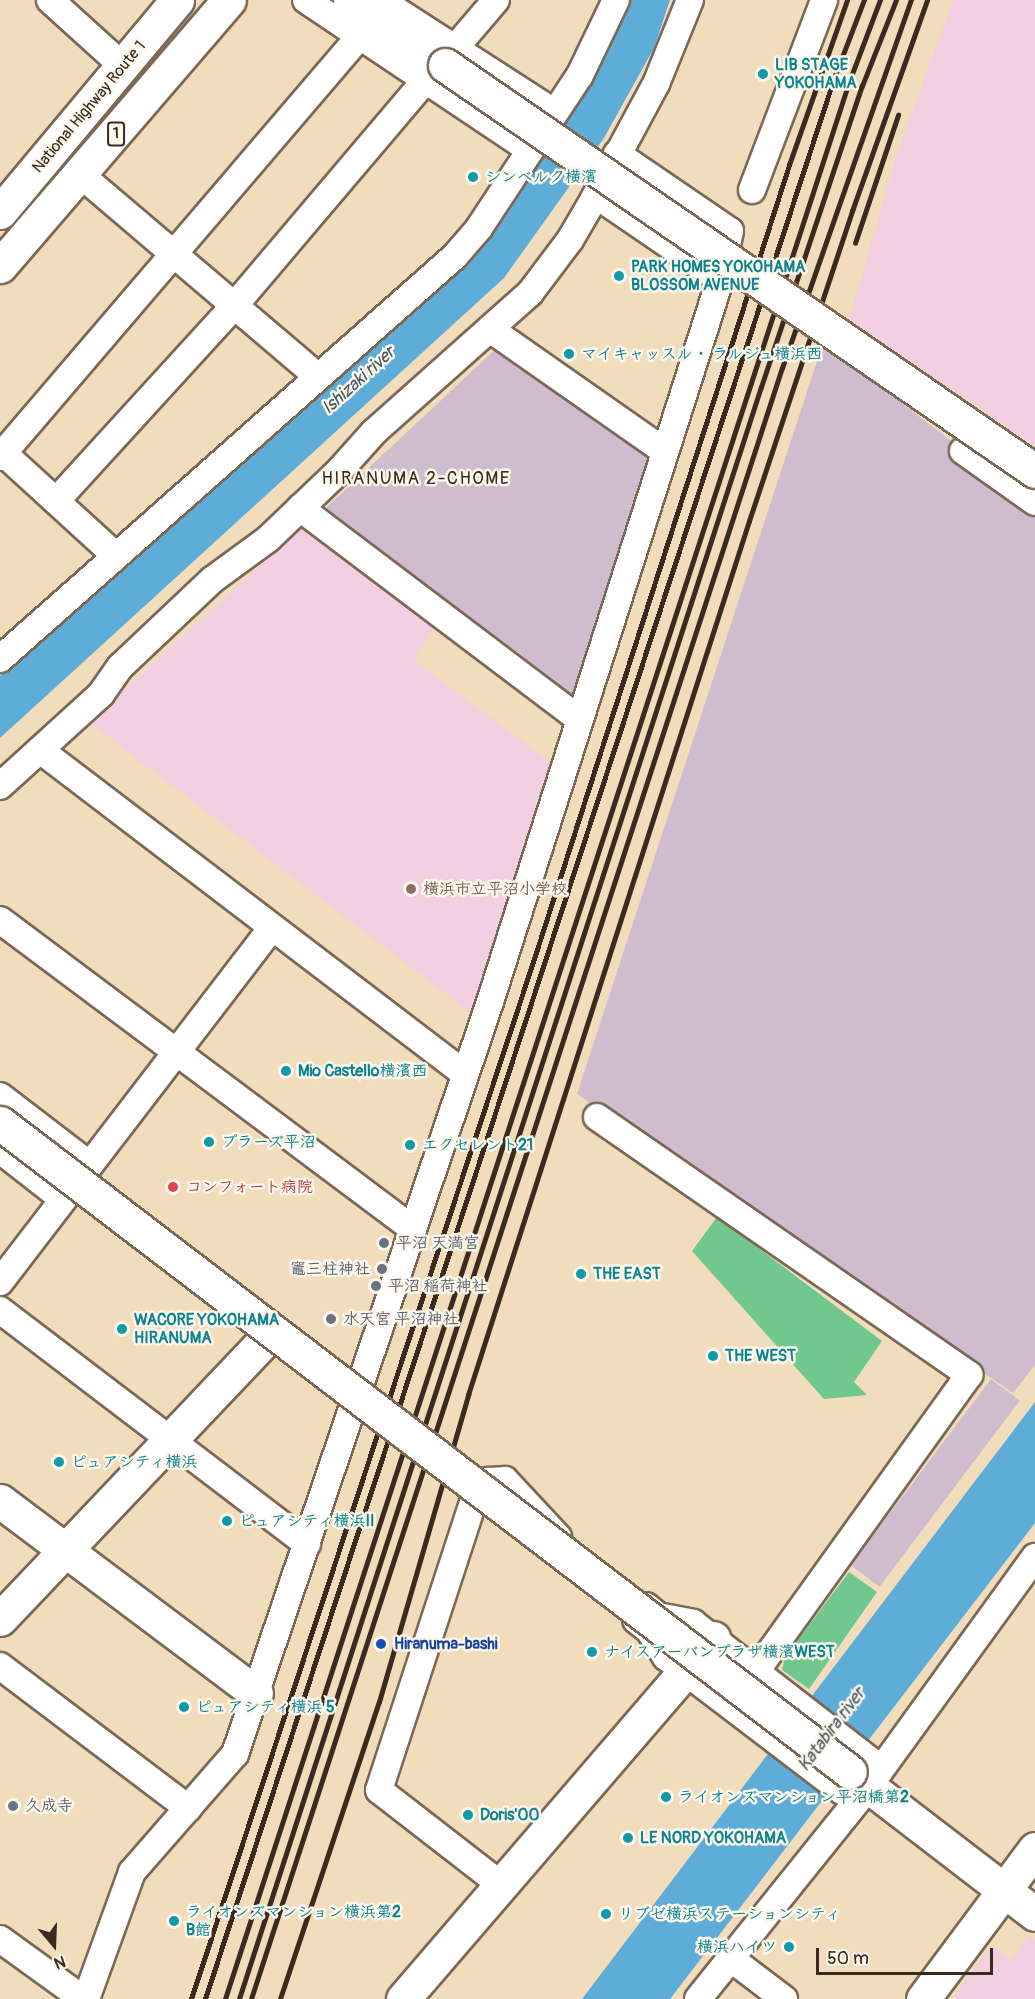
<!DOCTYPE html>
<meta charset="utf-8">
<style>
body{margin:0}
#map{position:relative;width:1035px;height:1999px;overflow:hidden;background:#f1dcbc;font-family:Pangolin,"Klee One",sans-serif}
div>[style]{position:absolute}
.built>*{inset:0;background:#f2cfe1}
.industrial>*{inset:0;background:#cfbdcf;transform-origin:0 0}
.green>*{inset:0;background:#71c88e}
.water>*{inset:0;background:#5eadd8}
.roads{filter:drop-shadow(2px 0 #7b6855) drop-shadow(-2px 0 #7b6855) drop-shadow(0 2px #7b6855) drop-shadow(0 -2px #7b6855)}
.street>*{height:26px;margin:-13px;padding:0 13px;transform-origin:13px;border-radius:13px;background:#fff}
.secondary>*{height:33px;margin:-16.5px;padding:0 16.5px;transform-origin:16.5px;border-radius:16.5px;background:#fff}
.highway>*{height:33px;margin:-16.5px;padding:0 16.5px;transform-origin:16.5px;border-radius:16.5px;background:#fff}
.rail>*{height:4.5px;margin:-2.25px;padding:0 2.25px;transform-origin:2.25px;border-radius:2.25px;background:#3b2a1e}
.bridges{filter:drop-shadow(2px 0 #7b6855) drop-shadow(-2px 0 #7b6855) drop-shadow(0 2px #7b6855) drop-shadow(0 -2px #7b6855)}
.secondary-bridge>*{height:33px;margin:-16.5px;padding:0 16.5px;transform-origin:16.5px;border-radius:16.5px;background:#fff}
.dots>*{width:16px;height:16px;translate:-50% -50%;box-sizing:border-box;border:3px solid #fbf7ec;border-radius:50%}
span{translate:-50% -50%;white-space:nowrap;text-align:center;line-height:1.15;-webkit-text-stroke:5px #fbf7ec;paint-order:stroke}
.shield-label span{padding:2px 4px;background:#fbf7ec;border:2px solid;border-radius:4px;-webkit-text-stroke-width:0}
.shield-label{font-size:15px;color:#3b2a1e;font-weight:700}
.culture-label{font-size:16px;color:#0d838f;font-weight:700}
.left{translate:0 -50%;text-align:left}
.right{translate:-100% -50%;text-align:right}
.street-label{font-size:16px;color:#3b2a1e}
.education-label{font-size:16px;color:#785e54;font-weight:700}
.health-label{font-size:16px;color:#be3a42;font-weight:700}
.worship-label{font-size:16px;color:#5b616d;font-weight:700}
.transit-label{font-size:16px;color:#164399;font-weight:700}
.water-label{font-size:18px;color:#47585f;font-style:italic}
.neighbourhood-label{font-size:18px;color:#3b2a1e;letter-spacing:1.5px}
.north{position:absolute;left:24px;top:1915px;width:60px;height:60px;-webkit-text-stroke:4px #fbf7ec;paint-order:stroke;rotate:161deg;font-size:16px;font-weight:700;line-height:24px;text-align:center;color:#3b2a1e}
.north::after{content:'';display:block;margin:auto;width:21px;height:27px;background:#3b2a1e;clip-path:polygon(50% 0,100% 100%,50% 72%,0 100%)}
.scale{position:absolute;left:816px;top:1948px;width:177px;height:27px;box-sizing:border-box;border:3px solid #3b2a1e;border-top:0;padding-left:8px;font-size:18px;line-height:21px;white-space:nowrap;color:#3b2a1e;-webkit-text-stroke:4px #fbf7ec;paint-order:stroke}
</style>
<div id="map">
<div class="built">
<i style="clip-path:polygon(953px 0,1035px 0,1035px 446px,849px 320px,896px 157px)"></i>
<i style="clip-path:polygon(306px 523px,436px 625px,413px 660px,554px 765px,472px 1014px,89px 722px)"></i>
<i style="clip-path:polygon(1029px 1935px,1035px 1940px,1035px 1999px,952px 1999px,991px 1946px,1011px 1960px)"></i>
</div>
<div class="industrial">
<i style="clip-path:polygon(502px 343px,657px 453px,579px 705px,325px 509px)"></i>
<i style="clip-path:polygon(823px 343px,1035px 505px,1035px 1365px,1013px 1393px,577px 1094px)"></i>
<i style="left:991px;top:1379px;width:36px;height:233px;rotate:37deg"></i>
</div>
<div class="green">
<i style="clip-path:polygon(717px 1217px,882px 1341px,854px 1382px,867px 1395px,824px 1399px,692px 1251px)"></i>
<i style="clip-path:polygon(849px 1572px,877px 1592px,809px 1689px,782px 1670px,785px 1657px)"></i>
</div>
<div class="water">
<i style="clip-path:polygon(628px 0,670px 0,654px 48px,604px 138px,504px 278px,0 738px,0 676px,480px 247px,574px 110px,615px 37px)"></i>
<i style="clip-path:polygon(1035px 1402px,1035px 1523px,670px 1999px,582px 1999px)"></i>
</div>
<div class="roads">
<div class="street">
<i style="left:50px;top:0;width:100px;rotate:42.2deg"></i>
<i style="left:306px;top:0;width:270px;rotate:33.8deg"></i>
<i style="left:380px;top:0;width:207px;rotate:32.8deg"></i>
<i style="left:455px;top:48px;width:63px;rotate:-49.5deg"></i>
<i style="left:81px;top:175px;width:311px;rotate:40.4deg"></i>
<i style="left:752px;top:190px;width:203px;rotate:-69.2deg"></i>
<i style="left:596px;top:195px;width:150px;rotate:34.4deg"></i>
<i style="left:490px;top:329px;width:213px;rotate:35deg"></i>
<i style="left:0;top:450px;width:157px;rotate:42.4deg"></i>
<i style="left:963px;top:451px;width:88px;rotate:35.3deg"></i>
<i style="left:0;top:457px;width:554px;rotate:-49.47deg"></i>
<i style="left:56px;top:501px;width:264px;rotate:-47.6deg"></i>
<i style="left:234px;top:306px;width:297px;rotate:-49.7deg"></i>
<i style="left:300px;top:508px;width:350px;rotate:37.1deg"></i>
<i style="left:0;top:659px;width:608px;rotate:-41.53deg"></i>
<i style="left:455px;top:256px;width:37px;rotate:-49deg"></i>
<i style="left:479px;top:228px;width:183px;rotate:-56.6deg"></i>
<i style="left:580px;top:75px;width:83px;rotate:-64.4deg"></i>
<i style="left:40px;top:750px;width:534px;rotate:37.32deg"></i>
<i style="left:0;top:786px;width:137px;rotate:-42.3deg"></i>
<i style="left:101px;top:694px;width:33px;rotate:-55deg"></i>
<i style="left:120px;top:667px;width:127px;rotate:-43.4deg"></i>
<i style="left:212px;top:580px;width:69px;rotate:-36.2deg"></i>
<i style="left:268px;top:539px;width:100px;rotate:-43.8deg"></i>
<i style="left:340px;top:470px;width:51px;rotate:-48.2deg"></i>
<i style="left:374px;top:432px;width:209px;rotate:-41.7deg"></i>
<i style="left:530px;top:293px;width:66px;rotate:-53deg"></i>
<i style="left:570px;top:240px;width:48px;rotate:-59.7deg"></i>
<i style="left:594px;top:199px;width:131px;rotate:-61.7deg"></i>
<i style="left:656px;top:84px;width:91px;rotate:-68deg"></i>
<i style="left:0;top:920px;width:516px;rotate:36.8deg"></i>
<i style="left:0;top:1096px;width:113px;rotate:37.5deg"></i>
<i style="left:597px;top:1117px;width:453px;rotate:34.7deg"></i>
<i style="left:969px;top:1375px;width:365px;rotate:125.7deg"></i>
<i style="left:0;top:1150px;width:80px;rotate:37.9deg"></i>
<i style="left:0;top:1282px;width:445px;rotate:-52.5deg"></i>
<i style="left:0;top:1310px;width:386px;rotate:37.3deg"></i>
<i style="left:646px;top:1606px;width:16px;rotate:40deg"></i>
<i style="left:658px;top:1616px;width:36px;rotate:11deg"></i>
<i style="left:693px;top:1623px;width:227px;rotate:37.8deg"></i>
<i style="left:872px;top:1762px;width:24px;rotate:97deg"></i>
<i style="left:636px;top:1620px;width:16px;rotate:38deg"></i>
<i style="left:649px;top:1630px;width:32px;rotate:58deg"></i>
<i style="left:666px;top:1657px;width:221px;rotate:37.3deg"></i>
<i style="left:842px;top:1791px;width:27px;rotate:-10deg"></i>
<i style="left:0;top:1666px;width:236px;rotate:37.1deg"></i>
<i style="left:500px;top:1884px;width:153px;rotate:-142.2deg"></i>
<i style="left:379px;top:1790px;width:308px;rotate:-71.9deg"></i>
<i style="left:475px;top:1497px;width:21px;rotate:-51deg"></i>
<i style="left:488px;top:1481px;width:17px;rotate:-3deg"></i>
<i style="left:505px;top:1480px;width:78px;rotate:47.1deg"></i>
<i style="left:0;top:1939px;width:102px;rotate:35.9deg"></i>
<i style="left:730px;top:1958px;width:68px;rotate:37.2deg"></i>
<i style="left:86px;top:1999px;width:135px;rotate:-70.1deg"></i>
<i style="left:132px;top:1872px;width:157px;rotate:-48.9deg"></i>
<i style="left:235px;top:1754px;width:794px;rotate:-71.27deg"></i>
<i style="left:490px;top:1002px;width:758px;rotate:-72.33deg"></i>
<i style="left:720px;top:280px;width:50px;rotate:-78.5deg"></i>
<i style="left:730px;top:231px;width:137px;rotate:-145.7deg"></i>
<i style="left:698px;top:1999px;width:273px;rotate:-51.2deg"></i>
<i style="left:869px;top:1786px;width:283px;rotate:-54.1deg"></i>
</div>
<div class="secondary">
<i style="left:350px;top:0;width:115px;rotate:34.4deg"></i>
<i style="left:0;top:1501px;width:320px;rotate:36.9deg"></i>
<i style="left:0;top:1619px;width:389px;rotate:-46.5deg"></i>
<i style="left:850px;top:1772px;width:233px;rotate:37.5deg"></i>
<i style="left:403px;top:1999px;width:476px;rotate:-49.3deg"></i>
<i style="left:923px;top:1999px;width:187px;rotate:-53.3deg"></i>
</div>
<div class="highway">
<i style="left:0;top:212px;width:276px;rotate:-50.1deg"></i>
<i style="left:0;top:266px;width:351px;rotate:-49.3deg"></i>
</div>
</div>
<div class="rail">
<i style="left:855px;top:243px;width:135px;rotate:-71.4deg"></i>
<i style="left:191px;top:1999px;width:1092px;rotate:-71.75deg"></i>
<i style="left:533px;top:962px;width:837px;rotate:-72.19deg"></i>
<i style="left:789px;top:165px;width:175px;rotate:-70.6deg"></i>
<i style="left:205px;top:1999px;width:2021px;rotate:-71.87deg"></i>
<i style="left:834px;top:78px;width:84px;rotate:-69deg"></i>
<i style="left:225px;top:1999px;width:2016px;rotate:-71.97deg"></i>
<i style="left:849px;top:82px;width:88px;rotate:-69.3deg"></i>
<i style="left:239px;top:1999px;width:1694px;rotate:-72.06deg"></i>
<i style="left:761px;top:387px;width:317px;rotate:-71.5deg"></i>
<i style="left:862px;top:86px;width:92px;rotate:-68.4deg"></i>
<i style="left:251px;top:1999px;width:1715px;rotate:-71.97deg"></i>
<i style="left:782px;top:368px;width:390px;rotate:-70.7deg"></i>
<i style="left:280px;top:1999px;width:313px;rotate:-71.6deg"></i>
<i style="left:379px;top:1702px;width:320px;rotate:-73.8deg"></i>
<i style="left:468px;top:1395px;width:918px;rotate:-72.18deg"></i>
<i style="left:749px;top:521px;width:327px;rotate:-71.6deg"></i>
<i style="left:852px;top:211px;width:224px;rotate:-70.4deg"></i>
</div>
<div class="bridges">
<div class="secondary-bridge">
<i style="left:445px;top:65px;width:716px;rotate:34.53deg"></i>
<i style="left:0;top:1123px;width:1069px;rotate:37.36deg"></i>
</div>
</div>
<div class="dots">
<i style="left:763px;top:74px;background:#0f9aa8"></i>
<i style="left:473px;top:177px;background:#0f9aa8"></i>
<i style="left:619px;top:276px;background:#0f9aa8"></i>
<i style="left:569px;top:354px;background:#0f9aa8"></i>
<i style="left:411px;top:889px;background:#8d6e63"></i>
<i style="left:286px;top:1071px;background:#0f9aa8"></i>
<i style="left:209px;top:1142px;background:#0f9aa8"></i>
<i style="left:410px;top:1145px;background:#0f9aa8"></i>
<i style="left:173px;top:1187px;background:#e0444e"></i>
<i style="left:384px;top:1243px;background:#6b7280"></i>
<i style="left:382px;top:1269px;background:#6b7280"></i>
<i style="left:581px;top:1274px;background:#0f9aa8"></i>
<i style="left:376px;top:1286px;background:#6b7280"></i>
<i style="left:331px;top:1319px;background:#6b7280"></i>
<i style="left:122px;top:1329px;background:#0f9aa8"></i>
<i style="left:713px;top:1356px;background:#0f9aa8"></i>
<i style="left:59px;top:1462px;background:#0f9aa8"></i>
<i style="left:227px;top:1521px;background:#0f9aa8"></i>
<i style="left:381px;top:1644px;background:#1a4fb4"></i>
<i style="left:592px;top:1652px;background:#0f9aa8"></i>
<i style="left:184px;top:1707px;background:#0f9aa8"></i>
<i style="left:666px;top:1797px;background:#0f9aa8"></i>
<i style="left:13px;top:1806px;background:#6b7280"></i>
<i style="left:468px;top:1815px;background:#0f9aa8"></i>
<i style="left:628px;top:1838px;background:#0f9aa8"></i>
<i style="left:606px;top:1914px;background:#0f9aa8"></i>
<i style="left:174px;top:1921px;background:#0f9aa8"></i>
<i style="left:789px;top:1947px;background:#0f9aa8"></i>
</div>
<div class="shield-label">
<span style="left:116px;top:134px">1</span>
</div>
<div class="culture-label">
<span class="left" style="left:775px;top:74px">LIB STAGE<br>YOKOHAMA</span>
<span class="left" style="left:485px;top:177px">シンベルク横濱</span>
<span class="left" style="left:631px;top:276px">PARK HOMES YOKOHAMA<br>BLOSSOM AVENUE</span>
<span class="left" style="left:581px;top:354px">マイキャッスル・ ラルジュ横浜西</span>
<span class="left" style="left:298px;top:1071px">Mio Castello横濱西</span>
<span class="left" style="left:221px;top:1142px">プラーズ平沼</span>
<span class="left" style="left:422px;top:1145px">エクセレント21</span>
<span class="left" style="left:593px;top:1274px">THE EAST</span>
<span class="left" style="left:134px;top:1329px">WACORE YOKOHAMA<br>HIRANUMA</span>
<span class="left" style="left:725px;top:1356px">THE WEST</span>
<span class="left" style="left:71px;top:1462px">ピュアシティ横浜</span>
<span class="left" style="left:239px;top:1521px">ピュアシティ横浜II</span>
<span class="left" style="left:604px;top:1652px">ナイスアーバンプラザ横濱WEST</span>
<span class="left" style="left:196px;top:1707px">ピュアシティ横浜 5</span>
<span class="left" style="left:678px;top:1797px">ライオンズマンション平沼橋第2</span>
<span class="left" style="left:480px;top:1815px">Doris'00</span>
<span class="left" style="left:640px;top:1838px">LE NORD YOKOHAMA</span>
<span class="left" style="left:186px;top:1921px">ライオンズマンション横浜第2<br>B館</span>
<span class="left" style="left:618px;top:1914px">リブゼ横浜ステーションシティ</span>
<span class="right" style="left:777px;top:1947px">横浜ハイツ</span>
</div>
<div class="street-label">
<span style="left:89px;top:107px;rotate:-50deg">National Highway Route 1</span>
</div>
<div class="education-label">
<span class="left" style="left:423px;top:889px">横浜市立平沼小学校</span>
</div>
<div class="health-label">
<span class="left" style="left:186px;top:1187px">コンフォート病院</span>
</div>
<div class="worship-label">
<span class="left" style="left:396px;top:1243px">平沼 天満宮</span>
<span class="right" style="left:370px;top:1269px">竈三柱神社</span>
<span class="left" style="left:388px;top:1286px">平沼 稲荷神社</span>
<span class="left" style="left:343px;top:1319px">水天宮 平沼神社</span>
<span class="left" style="left:25px;top:1806px">久成寺</span>
</div>
<div class="transit-label">
<span class="left" style="left:394px;top:1644px">Hiranuma-bashi</span>
</div>
<div class="water-label">
<span style="left:359px;top:381px;rotate:-42deg">Ishizaki river</span>
<span style="left:832px;top:1730px;rotate:-53deg">Katabira river</span>
</div>
<div class="neighbourhood-label">
<span style="left:416px;top:479px">HIRANUMA 2-CHOME</span>
</div>
<div class="north">N</div>
<div class="scale">50 m</div>
</div>
